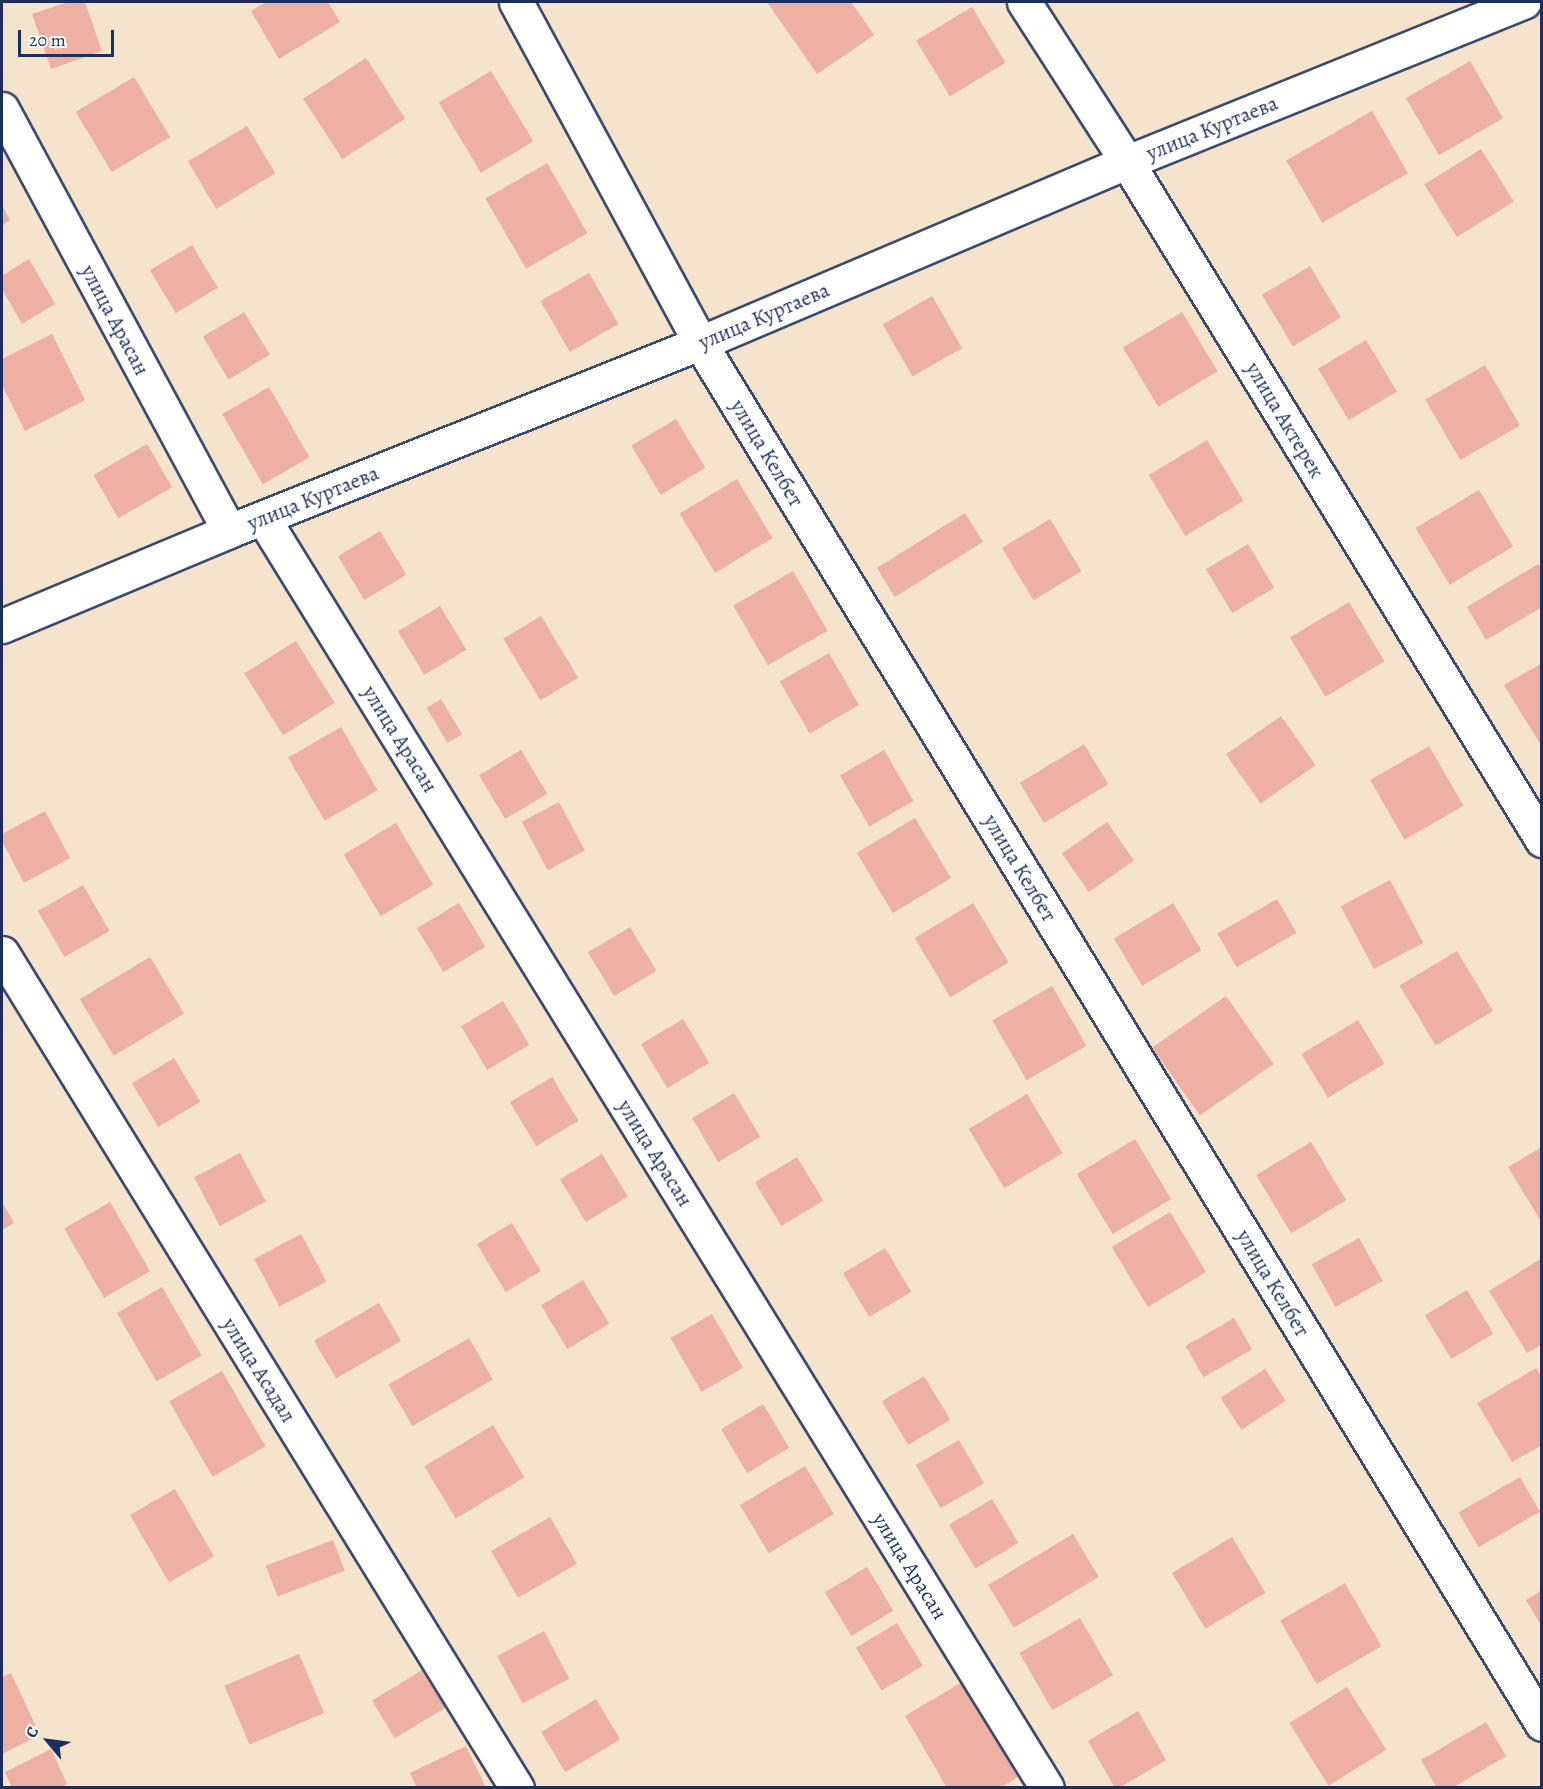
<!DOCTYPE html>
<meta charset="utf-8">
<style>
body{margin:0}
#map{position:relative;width:1543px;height:1789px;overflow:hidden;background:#f6e3cb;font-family:Alegreya,serif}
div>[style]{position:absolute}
.building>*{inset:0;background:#ecb1a2;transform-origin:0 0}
.roads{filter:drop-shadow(2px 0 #3c4a6e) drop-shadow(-2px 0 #3c4a6e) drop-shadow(0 2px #3c4a6e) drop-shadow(0 -2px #3c4a6e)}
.minor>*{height:33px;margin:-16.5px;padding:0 16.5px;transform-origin:16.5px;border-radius:16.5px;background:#fff}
span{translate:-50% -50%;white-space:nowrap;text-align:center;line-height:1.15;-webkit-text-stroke:5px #fff;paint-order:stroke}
.street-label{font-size:21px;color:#1b2f5e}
.frame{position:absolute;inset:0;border:3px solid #1b2f5e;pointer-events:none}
.north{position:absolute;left:18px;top:1711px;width:60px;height:60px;-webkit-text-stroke:4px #fff;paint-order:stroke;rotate:299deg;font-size:16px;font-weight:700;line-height:24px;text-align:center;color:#1b2f5e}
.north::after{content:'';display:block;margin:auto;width:21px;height:27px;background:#1b2f5e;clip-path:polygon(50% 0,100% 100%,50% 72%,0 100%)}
.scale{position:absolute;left:18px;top:30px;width:96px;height:27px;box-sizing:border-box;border:3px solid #1b2f5e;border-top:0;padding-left:8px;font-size:18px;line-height:21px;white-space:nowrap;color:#1b2f5e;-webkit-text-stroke:4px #fff;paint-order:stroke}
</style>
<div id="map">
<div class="building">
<i style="clip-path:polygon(68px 2px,85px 2px,102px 51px,51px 69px,32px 14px)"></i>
<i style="clip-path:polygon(266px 2px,328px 2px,340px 22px,279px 59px,251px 11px)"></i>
<i style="clip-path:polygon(767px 2px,851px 2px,874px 35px,817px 74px)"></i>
<i style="left:972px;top:7px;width:65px;height:65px;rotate:59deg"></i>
<i style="left:366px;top:58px;width:72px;height:75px;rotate:57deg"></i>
<i style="left:1470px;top:61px;width:66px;height:74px;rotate:60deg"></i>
<i style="left:491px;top:71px;width:82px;height:61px;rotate:59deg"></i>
<i style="left:134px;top:77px;width:70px;height:68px;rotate:59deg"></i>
<i style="left:1372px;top:111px;width:72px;height:99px;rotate:60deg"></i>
<i style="left:247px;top:126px;width:55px;height:69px;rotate:59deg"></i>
<i style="left:1481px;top:149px;width:62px;height:67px;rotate:58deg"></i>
<i style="left:547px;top:163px;width:81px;height:71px;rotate:60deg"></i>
<i style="clip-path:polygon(2px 205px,10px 220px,2px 226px)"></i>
<i style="left:192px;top:245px;width:50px;height:49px;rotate:59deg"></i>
<i style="clip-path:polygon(29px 259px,55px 304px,22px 324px,2px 289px,2px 276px)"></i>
<i style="left:1310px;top:266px;width:60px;height:56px;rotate:59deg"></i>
<i style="left:589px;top:273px;width:59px;height:56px;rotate:60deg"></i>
<i style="left:932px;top:296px;width:60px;height:57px;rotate:60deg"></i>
<i style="left:244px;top:312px;width:50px;height:48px;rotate:59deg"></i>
<i style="left:1182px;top:312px;width:69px;height:69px;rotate:59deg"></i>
<i style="clip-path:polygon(52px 334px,85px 400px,25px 431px,2px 385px,2px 359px)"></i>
<i style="left:1366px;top:340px;width:60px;height:56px;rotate:59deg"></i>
<i style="left:1485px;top:365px;width:70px;height:69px;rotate:60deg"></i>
<i style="left:269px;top:387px;width:81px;height:54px;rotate:60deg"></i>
<i style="left:676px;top:419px;width:57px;height:52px;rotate:59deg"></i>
<i style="left:1207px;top:440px;width:71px;height:68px;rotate:59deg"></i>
<i style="left:147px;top:444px;width:50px;height:62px;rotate:60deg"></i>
<i style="left:737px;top:479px;width:69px;height:67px;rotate:59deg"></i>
<i style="left:1479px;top:490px;width:66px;height:74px;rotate:59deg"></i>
<i style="left:965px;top:513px;width:34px;height:104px;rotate:58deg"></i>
<i style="left:1050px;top:519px;width:61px;height:56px;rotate:59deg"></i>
<i style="left:380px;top:531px;width:51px;height:49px;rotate:59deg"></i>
<i style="left:1248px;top:544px;width:51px;height:49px;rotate:59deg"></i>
<i style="clip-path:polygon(1538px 564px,1542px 570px,1542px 607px,1486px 640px,1467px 607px)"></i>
<i style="left:793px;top:571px;width:69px;height:69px;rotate:60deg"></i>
<i style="left:1349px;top:602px;width:69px;height:69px;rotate:59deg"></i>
<i style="left:440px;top:606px;width:51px;height:49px;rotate:59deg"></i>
<i style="left:541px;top:616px;width:72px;height:44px;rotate:59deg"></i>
<i style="left:296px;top:641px;width:73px;height:61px;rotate:58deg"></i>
<i style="left:829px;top:653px;width:60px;height:57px;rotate:60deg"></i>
<i style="clip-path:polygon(1542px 663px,1542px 747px,1504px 685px)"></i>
<i style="left:441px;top:699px;width:41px;height:17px;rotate:59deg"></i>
<i style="left:1281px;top:716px;width:60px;height:67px;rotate:55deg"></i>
<i style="left:341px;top:727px;width:73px;height:61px;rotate:60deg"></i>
<i style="left:1084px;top:744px;width:47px;height:75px;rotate:59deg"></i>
<i style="left:1429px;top:746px;width:69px;height:68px;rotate:60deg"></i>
<i style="left:521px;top:750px;width:51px;height:49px;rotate:59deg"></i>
<i style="left:884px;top:750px;width:59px;height:51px;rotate:60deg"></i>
<i style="left:559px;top:802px;width:55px;height:42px;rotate:62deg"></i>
<i style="clip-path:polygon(45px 811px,70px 858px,24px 883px,2px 841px,2px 834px)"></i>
<i style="left:915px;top:818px;width:70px;height:68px;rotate:59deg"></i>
<i style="left:1107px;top:822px;width:47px;height:55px;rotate:55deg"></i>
<i style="left:396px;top:823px;width:72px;height:61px;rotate:59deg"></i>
<i style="left:1390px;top:880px;width:71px;height:56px;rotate:62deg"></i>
<i style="left:83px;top:885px;width:53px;height:52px;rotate:60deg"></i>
<i style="left:1277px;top:899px;width:39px;height:69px;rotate:60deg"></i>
<i style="left:459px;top:903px;width:51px;height:49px;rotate:59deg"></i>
<i style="left:973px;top:903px;width:69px;height:68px;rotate:59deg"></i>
<i style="left:1173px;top:903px;width:55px;height:69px;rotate:59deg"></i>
<i style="left:630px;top:927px;width:51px;height:49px;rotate:59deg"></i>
<i style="left:1457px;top:951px;width:70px;height:67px;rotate:59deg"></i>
<i style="left:150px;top:957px;width:66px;height:82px;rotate:59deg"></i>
<i style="left:1052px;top:986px;width:69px;height:69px;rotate:60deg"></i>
<i style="left:1226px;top:996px;width:83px;height:90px;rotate:55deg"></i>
<i style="left:503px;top:1001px;width:51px;height:49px;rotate:59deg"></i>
<i style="left:683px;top:1019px;width:51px;height:49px;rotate:59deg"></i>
<i style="left:1358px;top:1020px;width:51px;height:66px;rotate:59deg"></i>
<i style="left:174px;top:1058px;width:51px;height:49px;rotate:59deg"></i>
<i style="left:552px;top:1077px;width:51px;height:49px;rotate:59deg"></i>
<i style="left:734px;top:1093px;width:51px;height:49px;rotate:59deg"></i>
<i style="left:1027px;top:1094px;width:69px;height:68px;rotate:59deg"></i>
<i style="left:1135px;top:1139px;width:70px;height:68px;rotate:59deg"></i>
<i style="left:1311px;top:1142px;width:68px;height:64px;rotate:59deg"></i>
<i style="clip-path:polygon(1542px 1147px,1542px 1223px,1508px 1167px)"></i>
<i style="left:240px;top:1153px;width:55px;height:52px;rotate:62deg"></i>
<i style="left:602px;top:1154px;width:50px;height:49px;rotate:59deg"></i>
<i style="left:797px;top:1157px;width:51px;height:49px;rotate:59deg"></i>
<i style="clip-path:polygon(2px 1202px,14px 1223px,2px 1230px)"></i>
<i style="left:110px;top:1202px;width:80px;height:53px;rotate:60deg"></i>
<i style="left:1170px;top:1212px;width:70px;height:68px;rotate:59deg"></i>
<i style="left:512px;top:1223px;width:56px;height:41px;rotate:59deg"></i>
<i style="left:301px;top:1234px;width:54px;height:53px;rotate:62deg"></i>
<i style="left:1359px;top:1238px;width:49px;height:54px;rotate:61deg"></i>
<i style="left:885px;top:1248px;width:51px;height:49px;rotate:59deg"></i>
<i style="clip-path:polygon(1542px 1258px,1542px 1344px,1527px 1353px,1489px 1291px)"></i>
<i style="left:583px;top:1280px;width:51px;height:49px;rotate:59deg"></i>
<i style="left:162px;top:1287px;width:79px;height:52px;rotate:60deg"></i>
<i style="left:1467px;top:1290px;width:51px;height:49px;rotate:59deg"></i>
<i style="left:379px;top:1303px;width:44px;height:75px;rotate:60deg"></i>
<i style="left:712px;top:1314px;width:62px;height:48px;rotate:60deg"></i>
<i style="left:1234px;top:1318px;width:36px;height:56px;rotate:60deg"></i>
<i style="left:469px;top:1338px;width:48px;height:93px;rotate:60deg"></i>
<i style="clip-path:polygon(1536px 1368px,1542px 1378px,1542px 1445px,1512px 1462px,1477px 1403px)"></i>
<i style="left:1265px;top:1369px;width:38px;height:53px;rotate:57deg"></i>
<i style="left:222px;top:1371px;width:87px;height:61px;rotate:60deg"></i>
<i style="left:924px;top:1376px;width:51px;height:49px;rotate:59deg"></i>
<i style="left:763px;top:1404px;width:51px;height:49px;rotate:59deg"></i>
<i style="left:493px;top:1425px;width:61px;height:80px;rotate:59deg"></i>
<i style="left:959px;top:1440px;width:50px;height:50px;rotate:60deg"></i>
<i style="left:805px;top:1466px;width:56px;height:76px;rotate:59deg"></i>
<i style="left:1520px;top:1477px;width:40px;height:71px;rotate:60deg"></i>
<i style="left:175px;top:1489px;width:78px;height:52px;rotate:60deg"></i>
<i style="left:992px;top:1499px;width:51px;height:50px;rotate:59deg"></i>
<i style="left:550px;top:1517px;width:54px;height:68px;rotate:60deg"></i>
<i style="left:1073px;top:1534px;width:50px;height:99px;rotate:59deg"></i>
<i style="left:1232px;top:1537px;width:65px;height:70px;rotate:59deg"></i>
<i style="left:333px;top:1540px;width:33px;height:72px;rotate:69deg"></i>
<i style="left:867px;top:1567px;width:51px;height:49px;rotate:59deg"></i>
<i style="left:1345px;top:1583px;width:73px;height:75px;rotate:60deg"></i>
<i style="clip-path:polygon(1542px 1590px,1542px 1627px,1526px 1600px)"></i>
<i style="left:1080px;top:1618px;width:66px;height:70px;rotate:60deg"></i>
<i style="left:897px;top:1623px;width:50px;height:48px;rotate:59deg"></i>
<i style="left:544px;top:1631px;width:54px;height:53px;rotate:62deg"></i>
<i style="left:299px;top:1654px;width:64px;height:81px;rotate:67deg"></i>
<i style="left:426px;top:1668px;width:44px;height:63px;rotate:59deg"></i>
<i style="clip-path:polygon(11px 1673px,40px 1735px,2px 1754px,2px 1677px)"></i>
<i style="clip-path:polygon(962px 1682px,1018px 1777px,1000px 1788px,947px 1788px,905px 1716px)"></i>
<i style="left:1347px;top:1687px;width:74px;height:68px;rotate:58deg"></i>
<i style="left:596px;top:1699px;width:47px;height:64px;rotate:59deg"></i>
<i style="clip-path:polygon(1138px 1711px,1166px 1760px,1119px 1788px,1115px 1788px,1088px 1741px)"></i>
<i style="clip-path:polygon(1486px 1722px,1506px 1756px,1452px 1788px,1437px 1788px,1421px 1760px)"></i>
<i style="clip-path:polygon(466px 1746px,486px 1788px,417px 1788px,410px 1773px)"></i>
<i style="clip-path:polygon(51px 1749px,67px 1784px,59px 1788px,12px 1788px,5px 1772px)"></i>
</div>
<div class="roads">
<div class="minor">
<i style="left:516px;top:2px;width:387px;rotate:61.6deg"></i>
<i style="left:700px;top:343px;width:1617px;rotate:58.63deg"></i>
<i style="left:1024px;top:2px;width:190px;rotate:57.2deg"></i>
<i style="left:1127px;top:162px;width:795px;rotate:58.53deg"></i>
<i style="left:2px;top:109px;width:479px;rotate:61.7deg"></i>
<i style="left:263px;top:518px;width:1492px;rotate:58.31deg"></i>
<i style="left:2px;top:626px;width:246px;rotate:-22.7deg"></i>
<i style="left:229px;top:531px;width:507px;rotate:-21.76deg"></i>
<i style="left:700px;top:343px;width:464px;rotate:-23deg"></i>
<i style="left:1127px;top:162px;width:428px;rotate:-22deg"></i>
<i style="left:2px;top:953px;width:981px;rotate:58.34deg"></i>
</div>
</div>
<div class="street-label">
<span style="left:1212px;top:128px;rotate:-22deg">улица Куртаева</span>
<span style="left:764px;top:316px;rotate:-23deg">улица Куртаева</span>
<span style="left:115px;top:320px;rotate:62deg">улица Арасан</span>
<span style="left:1285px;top:420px;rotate:59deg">улица Актерек</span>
<span style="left:767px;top:453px;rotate:59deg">улица Келбет</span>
<span style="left:313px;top:498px;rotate:-22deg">улица Куртаева</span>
<span style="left:400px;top:739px;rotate:58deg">улица Арасан</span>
<span style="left:1020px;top:868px;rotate:59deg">улица Келбет</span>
<span style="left:655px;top:1153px;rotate:58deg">улица Арасан</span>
<span style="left:1273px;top:1283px;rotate:59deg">улица Келбет</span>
<span style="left:259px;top:1370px;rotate:58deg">улица Асадал</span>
<span style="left:910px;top:1566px;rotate:58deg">улица Арасан</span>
</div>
<div class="frame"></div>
<div class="north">С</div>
<div class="scale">20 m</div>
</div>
